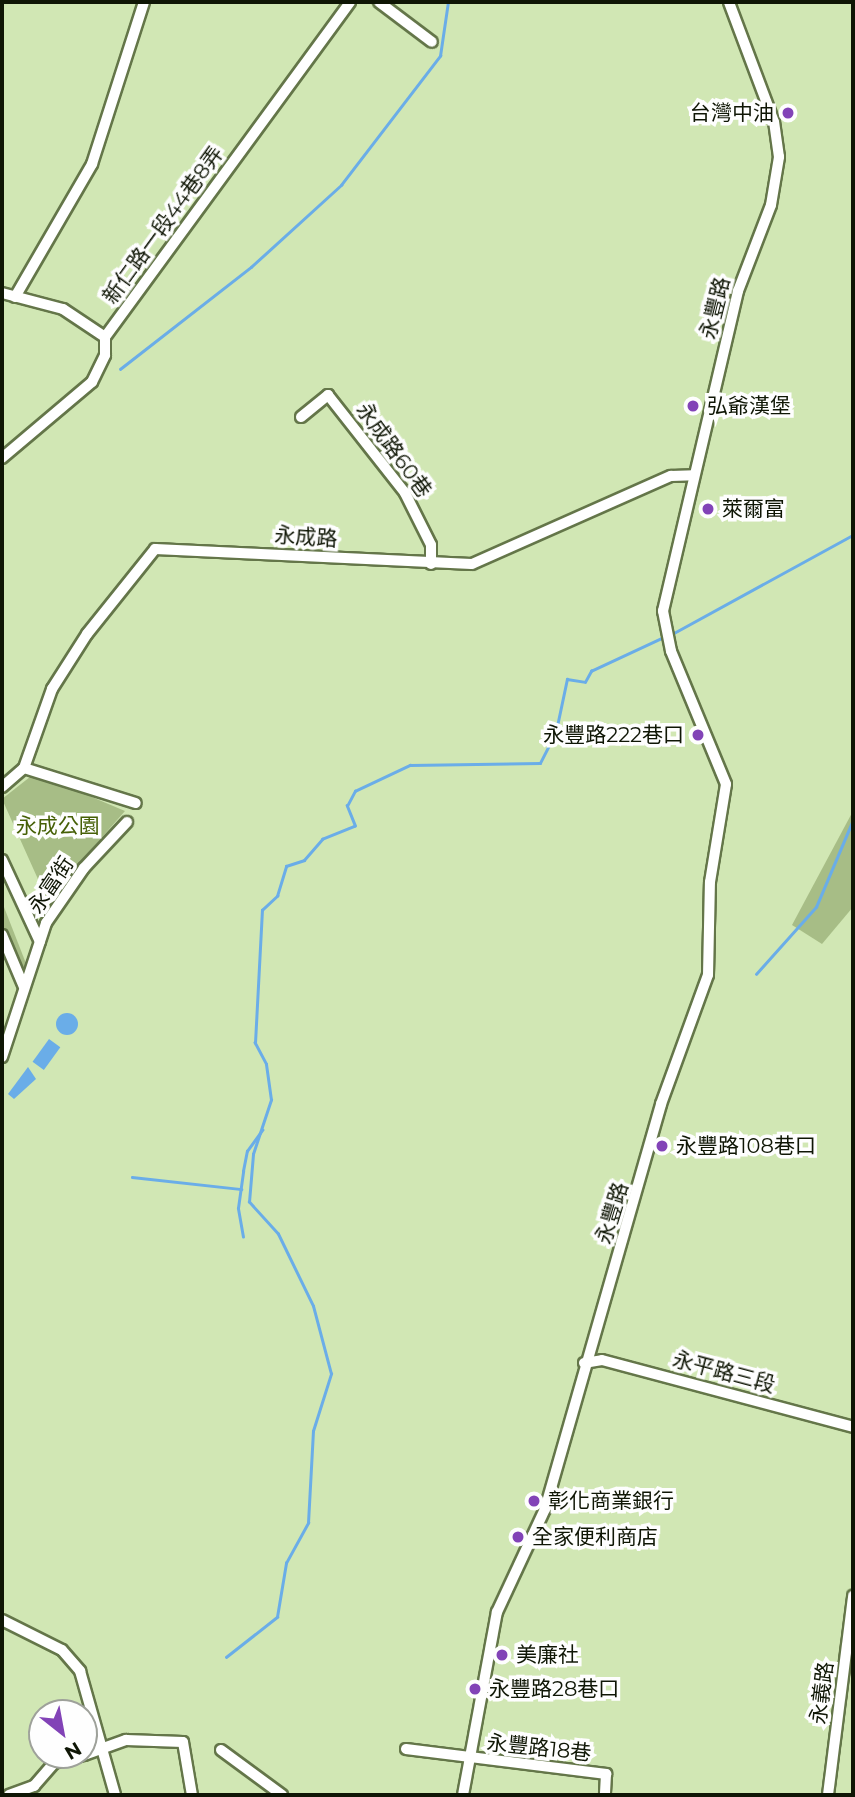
<!DOCTYPE html>
<meta charset="utf-8">
<style>
body{margin:0}
#map{position:relative;width:855px;height:1797px;overflow:hidden;background:#d1e7b4;font-family:Montserrat,"Noto Sans TC",sans-serif}
div>[style]{position:absolute}
.green>*{inset:0;background:#a7bd86}
.water>*{inset:0;background:#6aade8;transform-origin:0 0}
.round{border-radius:50%}
.stream>*{height:2.5px;margin:-1.25px;padding:0 1.25px;transform-origin:1.25px;border-radius:1.25px;background:#6aade8}
.roads{filter:drop-shadow(2px 0 #647649) drop-shadow(-2px 0 #647649) drop-shadow(0 2px #647649) drop-shadow(0 -2px #647649)}
.minor>*{height:10px;margin:-5px;padding:0 5px;transform-origin:5px;border-radius:5px;background:#fff}
.dots>*{width:19px;height:19px;translate:-50% -50%;box-sizing:border-box;border:4px solid #fefefe;border-radius:50%}
span{translate:-50% -50%;white-space:nowrap;text-align:center;line-height:1.15;-webkit-text-stroke:7px #fefefe;paint-order:stroke}
.poi-label{font-size:21px;color:#0f1605}
.right{translate:-100% -50%;text-align:right}
.left{translate:0 -50%;text-align:left}
.street-label{font-size:21px;color:#0f1605}
.park-label{font-size:21px;color:#466007}
.frame{position:absolute;inset:0;border:4px solid #0f1605;pointer-events:none}
.north{position:absolute;left:28px;top:1699px;width:70px;height:70px;box-sizing:border-box;background:#fefefe;border:2px solid #9ea19a;border-radius:50%;rotate:149deg;font-size:19px;font-weight:700;line-height:28px;text-align:center;color:#0f1605}
.north::after{content:'';display:block;margin:auto;width:24px;height:32px;background:#8243b7;clip-path:polygon(50% 0,100% 100%,50% 72%,0 100%)}
</style>
<div id="map">
<div class="green">
<i style="clip-path:polygon(35px 773px,125px 811px,67px 877px,60px 898px,46px 897px,2px 799px)"></i>
<i style="clip-path:polygon(853px 811px,853px 907px,822px 944px,792px 925px)"></i>
<i style="clip-path:polygon(2px 902px,27px 966px,22px 977px,2px 930px)"></i>
</div>
<div class="water">
<i class="round" style="left:56px;top:1013px;width:22px;height:22px"></i>
<i style="left:49px;top:1039px;width:14px;height:28px;rotate:36deg"></i>
<i style="clip-path:polygon(28px 1067px,36px 1079px,14px 1099px,8px 1094px)"></i>
</div>
<div class="stream">
<i style="left:120px;top:369px;width:166px;rotate:-37.9deg"></i>
<i style="left:251px;top:267px;width:122px;rotate:-42.3deg"></i>
<i style="left:341px;top:185px;width:163px;rotate:-52.5deg"></i>
<i style="left:440px;top:56px;width:55px;rotate:-81.6deg"></i>
<i style="left:672px;top:634px;width:206px;rotate:-28.7deg"></i>
<i style="left:756px;top:974px;width:90px;rotate:-48.2deg"></i>
<i style="left:816px;top:907px;width:95px;rotate:-67deg"></i>
<i style="left:132px;top:1177px;width:110px;rotate:6.3deg"></i>
<i style="left:243px;top:1237px;width:29px;rotate:-100deg"></i>
<i style="left:238px;top:1208px;width:37px;rotate:-82deg"></i>
<i style="left:243px;top:1171px;width:20px;rotate:-79deg"></i>
<i style="left:247px;top:1151px;width:26px;rotate:-54deg"></i>
<i style="left:226px;top:1657px;width:65px;rotate:-38.1deg"></i>
<i style="left:277px;top:1617px;width:55px;rotate:-80.5deg"></i>
<i style="left:286px;top:1563px;width:46px;rotate:-61.2deg"></i>
<i style="left:308px;top:1523px;width:92px;rotate:-86.9deg"></i>
<i style="left:313px;top:1431px;width:60px;rotate:-72.5deg"></i>
<i style="left:331px;top:1374px;width:70px;rotate:-104.8deg"></i>
<i style="left:313px;top:1306px;width:80px;rotate:-115.9deg"></i>
<i style="left:278px;top:1234px;width:43px;rotate:-132.2deg"></i>
<i style="left:249px;top:1202px;width:48px;rotate:-85.2deg"></i>
<i style="left:253px;top:1154px;width:57px;rotate:-71.6deg"></i>
<i style="left:271px;top:1100px;width:36px;rotate:-98deg"></i>
<i style="left:266px;top:1064px;width:24px;rotate:-118deg"></i>
<i style="left:255px;top:1043px;width:133px;rotate:-87deg"></i>
<i style="left:262px;top:910px;width:21px;rotate:-43deg"></i>
<i style="left:277px;top:896px;width:31px;rotate:-73deg"></i>
<i style="left:286px;top:866px;width:19px;rotate:-18deg"></i>
<i style="left:304px;top:860px;width:28px;rotate:-49deg"></i>
<i style="left:322px;top:839px;width:35px;rotate:-22deg"></i>
<i style="left:355px;top:826px;width:22px;rotate:-112deg"></i>
<i style="left:347px;top:806px;width:17px;rotate:-62deg"></i>
<i style="left:355px;top:791px;width:61px;rotate:-25.3deg"></i>
<i style="left:410px;top:765px;width:130px;rotate:-0.9deg"></i>
<i style="left:540px;top:763px;width:36px;rotate:-63deg"></i>
<i style="left:556px;top:731px;width:53px;rotate:-78.1deg"></i>
<i style="left:567px;top:679px;width:18px;rotate:9deg"></i>
<i style="left:585px;top:682px;width:13px;rotate:-61deg"></i>
<i style="left:591px;top:671px;width:83px;rotate:-25deg"></i>
</div>
<div class="roads">
<div class="minor">
<i style="left:379px;top:2px;width:66px;rotate:37deg"></i>
<i style="left:2px;top:293px;width:63px;rotate:14.7deg"></i>
<i style="left:63px;top:309px;width:50px;rotate:33.7deg"></i>
<i style="left:15px;top:297px;width:154px;rotate:-59.9deg"></i>
<i style="left:92px;top:164px;width:170px;rotate:-72.2deg"></i>
<i style="left:301px;top:417px;width:35px;rotate:-39deg"></i>
<i style="left:328px;top:395px;width:125px;rotate:51.8deg"></i>
<i style="left:405px;top:493px;width:58px;rotate:63.4deg"></i>
<i style="left:431px;top:545px;width:19px;rotate:90deg"></i>
<i style="left:2px;top:458px;width:118px;rotate:-40.2deg"></i>
<i style="left:92px;top:382px;width:30px;rotate:-64deg"></i>
<i style="left:105px;top:355px;width:18px;rotate:-90deg"></i>
<i style="left:105px;top:337px;width:415px;rotate:-53.8deg"></i>
<i style="left:24px;top:768px;width:117px;rotate:17.4deg"></i>
<i style="left:2px;top:787px;width:29px;rotate:-41deg"></i>
<i style="left:24px;top:768px;width:84px;rotate:-70.5deg"></i>
<i style="left:52px;top:689px;width:65px;rotate:-57.5deg"></i>
<i style="left:87px;top:634px;width:109px;rotate:-51.3deg"></i>
<i style="left:155px;top:549px;width:317px;rotate:2.7deg"></i>
<i style="left:472px;top:564px;width:218px;rotate:-23.9deg"></i>
<i style="left:671px;top:476px;width:23px;rotate:-2deg"></i>
<i style="left:2px;top:860px;width:90px;rotate:65.1deg"></i>
<i style="left:2px;top:935px;width:56px;rotate:67.1deg"></i>
<i style="left:2px;top:1057px;width:141px;rotate:-71.8deg"></i>
<i style="left:46px;top:923px;width:67px;rotate:-55.4deg"></i>
<i style="left:84px;top:868px;width:63px;rotate:-46.9deg"></i>
<i style="left:584px;top:1363px;width:18px;rotate:-9deg"></i>
<i style="left:602px;top:1360px;width:260px;rotate:14.9deg"></i>
<i style="left:2px;top:1620px;width:67px;rotate:26.6deg"></i>
<i style="left:62px;top:1650px;width:28px;rotate:49deg"></i>
<i style="left:80px;top:1671px;width:129px;rotate:74.2deg"></i>
<i style="left:406px;top:1749px;width:202px;rotate:7.1deg"></i>
<i style="left:606px;top:1774px;width:21px;rotate:93deg"></i>
<i style="left:221px;top:1750px;width:76px;rotate:36.4deg"></i>
<i style="left:84px;top:1755px;width:45px;rotate:-19.7deg"></i>
<i style="left:126px;top:1740px;width:57px;rotate:2deg"></i>
<i style="left:183px;top:1742px;width:54px;rotate:80.4deg"></i>
<i style="left:9px;top:1795px;width:27px;rotate:-20deg"></i>
<i style="left:34px;top:1786px;width:30px;rotate:-49deg"></i>
<i style="left:54px;top:1763px;width:31px;rotate:-15deg"></i>
<i style="left:463px;top:1795px;width:186px;rotate:-79.5deg"></i>
<i style="left:497px;top:1612px;width:114px;rotate:-65deg"></i>
<i style="left:545px;top:1509px;width:421px;rotate:-74deg"></i>
<i style="left:661px;top:1104px;width:137px;rotate:-70deg"></i>
<i style="left:708px;top:975px;width:93px;rotate:-88.8deg"></i>
<i style="left:710px;top:882px;width:99px;rotate:-80.7deg"></i>
<i style="left:726px;top:784px;width:144px;rotate:-112.5deg"></i>
<i style="left:671px;top:651px;width:41px;rotate:-101.3deg"></i>
<i style="left:663px;top:611px;width:329px;rotate:-76.8deg"></i>
<i style="left:738px;top:291px;width:92px;rotate:-69deg"></i>
<i style="left:771px;top:205px;width:49px;rotate:-80.5deg"></i>
<i style="left:779px;top:157px;width:35px;rotate:-98deg"></i>
<i style="left:774px;top:122px;width:128px;rotate:-110.6deg"></i>
<i style="left:828px;top:1795px;width:201px;rotate:-82.8deg"></i>
</div>
</div>
<div class="dots">
<i style="left:788px;top:113px;background:#8243b7"></i>
<i style="left:693px;top:406px;background:#8243b7"></i>
<i style="left:708px;top:509px;background:#8243b7"></i>
<i style="left:698px;top:735px;background:#8243b7"></i>
<i style="left:662px;top:1146px;background:#8243b7"></i>
<i style="left:534px;top:1501px;background:#8243b7"></i>
<i style="left:518px;top:1537px;background:#8243b7"></i>
<i style="left:502px;top:1655px;background:#8243b7"></i>
<i style="left:475px;top:1689px;background:#8243b7"></i>
</div>
<div class="poi-label">
<span class="right" style="left:774px;top:113px">台灣中油</span>
<span class="left" style="left:707px;top:406px">弘爺漢堡</span>
<span class="left" style="left:722px;top:509px">萊爾富</span>
<span class="right" style="left:684px;top:735px">永豐路222巷口</span>
<span class="left" style="left:676px;top:1146px">永豐路108巷口</span>
<span class="left" style="left:548px;top:1501px">彰化商業銀行</span>
<span class="left" style="left:532px;top:1537px">全家便利商店</span>
<span class="left" style="left:516px;top:1655px">美廉社</span>
<span class="left" style="left:489px;top:1689px">永豐路28巷口</span>
</div>
<div class="street-label">
<span style="left:163px;top:225px;rotate:-54deg">新仁路一段44巷8弄</span>
<span style="left:715px;top:308px;rotate:-76deg">永豐路</span>
<span style="left:394px;top:450px;rotate:54deg">永成路60巷</span>
<span style="left:306px;top:537px;rotate:4deg">永成路</span>
<span style="left:51px;top:885px;rotate:-56deg">永富街</span>
<span style="left:612px;top:1213px;rotate:-73deg">永豐路</span>
<span style="left:724px;top:1372px;rotate:15deg">永平路三段</span>
<span style="left:822px;top:1693px;rotate:-83deg">永義路</span>
<span style="left:539px;top:1748px;rotate:6deg">永豐路18巷</span>
</div>
<div class="park-label">
<span style="left:58px;top:826px">永成公園</span>
</div>
<div class="frame"></div>
<div class="north">N</div>
</div>
